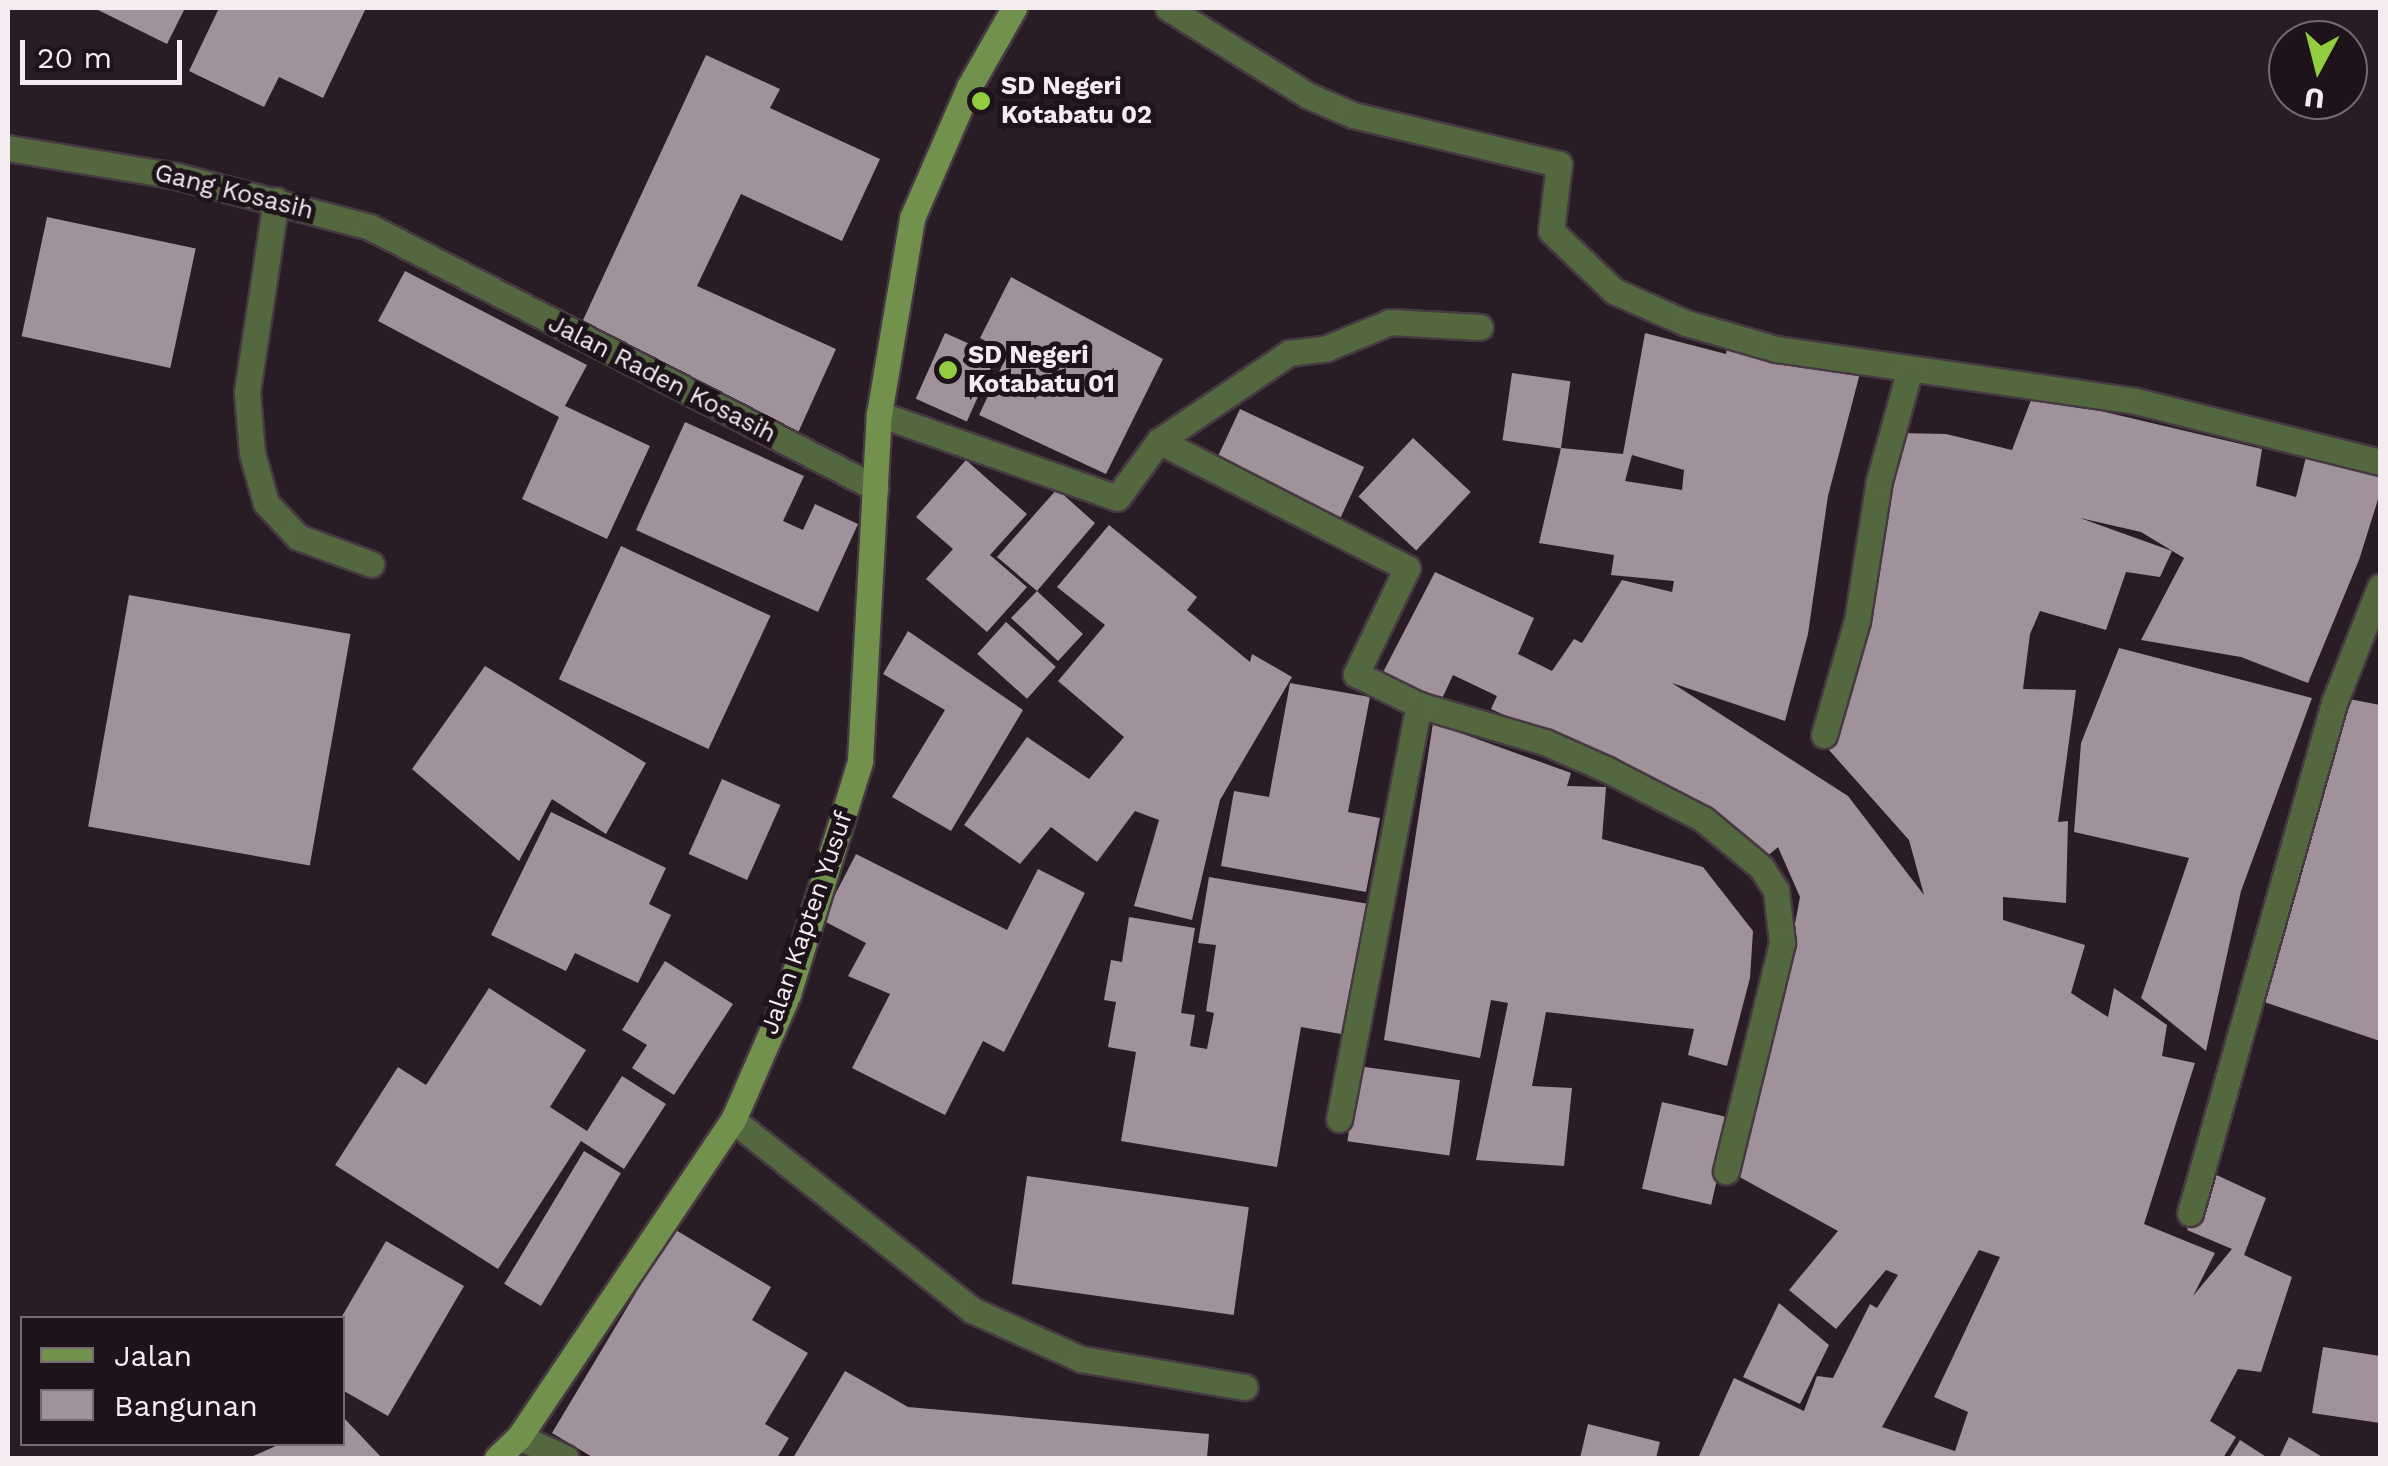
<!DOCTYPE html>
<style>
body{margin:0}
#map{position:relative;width:2388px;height:1466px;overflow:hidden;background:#291c24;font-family:"Work Sans",sans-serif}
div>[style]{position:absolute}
.building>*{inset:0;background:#a1919a;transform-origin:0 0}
.roads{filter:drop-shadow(2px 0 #463941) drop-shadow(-2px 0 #463941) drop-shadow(0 2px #463941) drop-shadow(0 -2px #463941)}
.lane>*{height:25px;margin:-12.5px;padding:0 12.5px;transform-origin:12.5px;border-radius:12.5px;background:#54683f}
.street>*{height:25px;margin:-12.5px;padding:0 12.5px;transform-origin:12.5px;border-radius:12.5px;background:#54683f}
.secondary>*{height:25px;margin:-12.5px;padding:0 12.5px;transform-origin:12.5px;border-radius:12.5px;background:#71914d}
.dots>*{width:28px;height:28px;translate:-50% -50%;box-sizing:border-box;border:5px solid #1f131b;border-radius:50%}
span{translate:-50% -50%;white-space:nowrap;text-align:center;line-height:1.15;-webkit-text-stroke:10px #1f131b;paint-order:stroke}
.poi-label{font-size:25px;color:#f5ecf1;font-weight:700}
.left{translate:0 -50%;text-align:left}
.street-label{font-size:25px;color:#f5ecf1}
.frame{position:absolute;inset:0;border:10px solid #f5ecf1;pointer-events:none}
.legend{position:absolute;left:20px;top:1316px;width:325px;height:130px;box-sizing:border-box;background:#1f131b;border:2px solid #756a71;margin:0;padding:12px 18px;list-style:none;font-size:30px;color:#f5ecf1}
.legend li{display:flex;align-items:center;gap:20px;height:50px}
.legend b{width:50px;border:2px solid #756a71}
.north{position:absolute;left:2268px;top:20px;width:100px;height:100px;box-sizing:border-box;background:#1f131b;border:2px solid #756a71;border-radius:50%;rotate:187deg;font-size:28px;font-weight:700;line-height:40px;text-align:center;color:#f5ecf1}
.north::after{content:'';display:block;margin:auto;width:35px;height:45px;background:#92cd3f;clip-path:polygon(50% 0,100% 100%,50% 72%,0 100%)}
.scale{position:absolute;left:20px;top:40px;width:162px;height:45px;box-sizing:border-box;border:5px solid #f5ecf1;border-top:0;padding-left:12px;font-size:30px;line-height:35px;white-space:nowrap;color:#f5ecf1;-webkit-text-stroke:8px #1f131b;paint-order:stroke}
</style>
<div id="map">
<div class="building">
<i style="clip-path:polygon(94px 8px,185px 8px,167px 44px)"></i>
<i style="clip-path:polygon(219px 8px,366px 8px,323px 98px,279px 77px,264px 107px,189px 71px)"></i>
<i style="clip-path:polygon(706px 55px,780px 89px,770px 108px,880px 159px,842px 241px,741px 194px,697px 286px,836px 349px,797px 435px,577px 333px)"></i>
<i style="left:47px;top:217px;width:152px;height:122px;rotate:12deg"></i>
<i style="clip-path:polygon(405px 271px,587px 365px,565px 406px,650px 446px,607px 539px,522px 499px,559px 417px,378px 321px)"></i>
<i style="clip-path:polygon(1011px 277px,1163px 359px,1106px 474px,979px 415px,1008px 353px,980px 338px)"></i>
<i style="left:945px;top:333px;width:56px;height:72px;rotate:24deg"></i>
<i style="clip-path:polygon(evenodd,1645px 333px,1726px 354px,1728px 342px,1860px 373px,1828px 496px,1808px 634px,1785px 721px,1672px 683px,1848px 796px,1924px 895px,1909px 840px,1829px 750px,1870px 597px,1900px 433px,1946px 434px,2012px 450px,2033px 395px,2262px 449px,2256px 486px,2296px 497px,2307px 453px,2380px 471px,2380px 493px,2359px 560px,2308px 683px,2241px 657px,2141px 640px,2184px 558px,2141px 532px,2080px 518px,2172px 551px,2160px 577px,2126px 572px,2106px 630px,2040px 611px,2030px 634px,2023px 689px,2076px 690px,2058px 822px,2068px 821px,2066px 903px,2003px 897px,2003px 920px,2085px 945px,2071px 993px,2108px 1017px,2114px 988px,2167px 1025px,2162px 1056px,2195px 1063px,2144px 1224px,2215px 1253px,2193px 1296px,2232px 1249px,2187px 1230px,2208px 1171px,2266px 1198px,2244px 1255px,2292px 1277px,2261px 1372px,2238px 1369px,2210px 1421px,2236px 1437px,2223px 1458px,1698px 1458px,1734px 1378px,1804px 1411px,1817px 1376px,1833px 1378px,1870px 1304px,1877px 1308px,1898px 1275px,1886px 1270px,1836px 1329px,1789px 1290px,1838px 1231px,1734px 1174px,1782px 993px,1800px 897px,1778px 847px,1764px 859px,1700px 803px,1491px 709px,1497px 696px,1453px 675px,1439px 705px,1380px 678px,1435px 572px,1534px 618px,1518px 654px,1552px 671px,1574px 639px,1582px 643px,1622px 580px,1672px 592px,1674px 581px,1611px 575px,1614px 555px,1539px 543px,1561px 448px,1623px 454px,1645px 333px,1632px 455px,1684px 470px,1682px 490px,1625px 481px,1632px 455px,1645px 333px,1979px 1250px,2000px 1257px,1934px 1397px,1968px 1412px,1955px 1451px,1882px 1427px,1979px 1250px)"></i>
<i style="left:1512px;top:373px;width:59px;height:68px;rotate:8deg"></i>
<i style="left:1240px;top:409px;width:137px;height:56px;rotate:25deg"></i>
<i style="clip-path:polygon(685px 422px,804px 476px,783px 521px,803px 530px,815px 504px,858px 524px,818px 612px,636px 530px)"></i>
<i style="left:1413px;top:438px;width:79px;height:80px;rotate:43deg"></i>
<i style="clip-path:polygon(966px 460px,1027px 514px,990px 555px,1027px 587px,987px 632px,926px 579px,953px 549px,916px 517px)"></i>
<i style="clip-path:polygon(1057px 489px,1095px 523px,1037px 591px,1083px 634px,1058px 661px,1011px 618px,1037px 591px,997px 557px)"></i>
<i style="clip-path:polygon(1109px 525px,1197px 597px,1187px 610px,1250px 662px,1252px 654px,1292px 677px,1220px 800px,1192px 920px,1134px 906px,1159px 820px,1135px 811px,1097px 862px,1051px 827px,1020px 864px,964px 825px,1027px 737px,1089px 779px,1124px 737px,1058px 681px,1105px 625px,1057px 587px)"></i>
<i style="left:621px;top:546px;width:165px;height:147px;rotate:25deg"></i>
<i style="left:129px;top:595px;width:225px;height:235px;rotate:10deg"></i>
<i style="left:1006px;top:622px;width:67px;height:43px;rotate:42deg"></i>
<i style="clip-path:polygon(908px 631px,1023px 710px,951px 831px,892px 797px,945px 710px,883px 674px)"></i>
<i style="clip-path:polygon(2119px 648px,2312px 698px,2241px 891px,2206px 1051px,2141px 998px,2189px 858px,2074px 832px,2081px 743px)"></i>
<i style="clip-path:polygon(485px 666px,646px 763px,606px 834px,552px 799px,519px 861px,412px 769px)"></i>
<i style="clip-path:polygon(1290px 683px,1370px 697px,1348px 812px,1380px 818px,1366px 892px,1221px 866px,1234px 791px,1269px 797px)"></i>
<i style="clip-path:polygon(2349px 699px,2380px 705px,2380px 1041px,2261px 1001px,2293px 872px)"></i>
<i style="clip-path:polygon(1433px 723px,1571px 773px,1567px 786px,1606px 787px,1602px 839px,1703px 867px,1753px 931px,1750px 978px,1727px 1066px,1688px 1055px,1694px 1029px,1546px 1012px,1532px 1086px,1572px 1088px,1564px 1166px,1476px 1160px,1508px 1003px,1491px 1000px,1480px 1058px,1384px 1040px)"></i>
<i style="left:722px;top:779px;width:64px;height:82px;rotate:24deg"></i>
<i style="clip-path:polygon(551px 812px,666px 868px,649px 904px,671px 915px,638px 983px,575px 953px,566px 971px,491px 935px)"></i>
<i style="clip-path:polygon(856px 854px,1007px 930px,1038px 869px,1085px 893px,1004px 1052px,983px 1041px,945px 1115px,852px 1068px,890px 994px,848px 976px,866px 943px,822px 920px)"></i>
<i style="clip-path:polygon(1209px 877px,1369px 904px,1347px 1035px,1301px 1027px,1277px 1167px,1121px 1141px,1136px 1052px,1108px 1047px,1116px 1002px,1104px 1000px,1111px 960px,1122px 962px,1129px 917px,1195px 928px,1181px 1013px,1195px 1015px,1190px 1046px,1207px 1049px,1214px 1013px,1206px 1011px,1216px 945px,1198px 943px)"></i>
<i style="clip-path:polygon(665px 961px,733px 1004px,674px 1095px,632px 1068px,647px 1045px,622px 1030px)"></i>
<i style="clip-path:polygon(489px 988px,586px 1050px,550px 1107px,587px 1131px,622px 1076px,666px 1104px,624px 1169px,581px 1141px,498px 1269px,335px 1165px,398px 1067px,426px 1085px)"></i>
<i style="left:1358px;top:1066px;width:103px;height:76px;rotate:8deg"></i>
<i style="left:1662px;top:1102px;width:71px;height:89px;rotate:13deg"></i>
<i style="left:584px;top:1151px;width:43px;height:155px;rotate:31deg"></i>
<i style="left:1027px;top:1176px;width:224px;height:109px;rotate:8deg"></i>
<i style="clip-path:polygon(674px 1229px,771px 1287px,752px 1320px,808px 1353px,765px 1424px,789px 1438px,777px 1458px,594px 1458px,552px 1433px)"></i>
<i style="clip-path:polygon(386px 1241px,464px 1286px,388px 1416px,342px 1390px,341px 1318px)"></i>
<i style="clip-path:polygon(1779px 1303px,1829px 1345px,1800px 1404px,1743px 1377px)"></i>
<i style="clip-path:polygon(2323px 1347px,2380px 1356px,2380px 1423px,2312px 1413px)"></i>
<i style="clip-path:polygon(845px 1371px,908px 1407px,1209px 1434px,1207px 1458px,793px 1458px)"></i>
<i style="clip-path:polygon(342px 1416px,382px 1458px,249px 1458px,280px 1444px,342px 1444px)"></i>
<i style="clip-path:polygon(1588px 1424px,1660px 1442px,1656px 1458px,1580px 1458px)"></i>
<i style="clip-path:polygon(2289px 1437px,2324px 1458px,2279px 1458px)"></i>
<i style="clip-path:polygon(2240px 1440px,2268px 1458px,2229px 1458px)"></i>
</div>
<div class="roads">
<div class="lane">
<i style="left:733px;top:1120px;width:305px;rotate:38.5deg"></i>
<i style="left:972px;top:1310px;width:120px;rotate:24.2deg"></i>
<i style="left:1081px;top:1359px;width:166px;rotate:9.7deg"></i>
</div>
<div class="street">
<i style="left:1168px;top:8px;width:164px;rotate:32deg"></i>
<i style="left:1307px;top:95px;width:50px;rotate:23.5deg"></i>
<i style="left:1353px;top:115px;width:212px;rotate:13.4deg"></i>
<i style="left:1559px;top:164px;width:67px;rotate:96.8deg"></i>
<i style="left:1551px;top:231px;width:87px;rotate:43.6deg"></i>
<i style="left:1614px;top:291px;width:79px;rotate:24deg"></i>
<i style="left:1686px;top:323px;width:94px;rotate:16.1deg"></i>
<i style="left:1776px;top:349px;width:363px;rotate:8.2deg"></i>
<i style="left:2135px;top:401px;width:252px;rotate:14deg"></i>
<i style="left:8px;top:148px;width:171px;rotate:9.4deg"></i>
<i style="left:177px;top:176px;width:200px;rotate:14.8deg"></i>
<i style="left:370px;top:227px;width:569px;rotate:27.29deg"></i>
<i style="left:276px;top:200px;width:194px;rotate:98.6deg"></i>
<i style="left:247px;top:392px;width:61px;rotate:85.3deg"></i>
<i style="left:252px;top:453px;width:52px;rotate:74.4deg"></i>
<i style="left:266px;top:503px;width:47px;rotate:46.7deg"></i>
<i style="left:298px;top:537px;width:78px;rotate:20.3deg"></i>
<i style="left:879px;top:414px;width:252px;rotate:19.4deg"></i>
<i style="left:1117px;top:498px;width:71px;rotate:-53.6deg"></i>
<i style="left:1159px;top:441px;width:157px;rotate:-34.1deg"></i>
<i style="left:1289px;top:353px;width:38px;rotate:-7deg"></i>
<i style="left:1327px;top:348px;width:68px;rotate:-22.4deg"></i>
<i style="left:1390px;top:322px;width:90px;rotate:3.2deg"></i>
<i style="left:1159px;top:441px;width:279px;rotate:27.1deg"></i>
<i style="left:1407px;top:568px;width:118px;rotate:115.7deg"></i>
<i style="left:1356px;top:674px;width:70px;rotate:26.2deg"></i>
<i style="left:1419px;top:705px;width:131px;rotate:16.4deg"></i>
<i style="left:1545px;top:742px;width:67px;rotate:23.9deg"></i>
<i style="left:1606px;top:769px;width:109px;rotate:27.3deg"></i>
<i style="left:1703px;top:819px;width:75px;rotate:39.6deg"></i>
<i style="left:1761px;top:867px;width:27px;rotate:57deg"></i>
<i style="left:1776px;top:890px;width:53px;rotate:83.5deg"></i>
<i style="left:1782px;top:943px;width:235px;rotate:103.8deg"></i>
<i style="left:1824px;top:735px;width:119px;rotate:-73.9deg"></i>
<i style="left:1857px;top:621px;width:142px;rotate:-81.1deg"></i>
<i style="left:1879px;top:481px;width:113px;rotate:-74.6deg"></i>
<i style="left:1339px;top:1119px;width:422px;rotate:-79.1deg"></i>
<i style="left:2190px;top:1213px;width:530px;rotate:-74.23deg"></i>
<i style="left:2334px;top:703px;width:125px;rotate:-68.4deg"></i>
<i style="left:519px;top:1437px;width:51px;rotate:24.1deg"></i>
</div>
<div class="secondary">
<i style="left:497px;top:1458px;width:30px;rotate:-44deg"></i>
<i style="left:519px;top:1437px;width:382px;rotate:-56deg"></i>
<i style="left:733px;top:1120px;width:137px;rotate:-66.4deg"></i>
<i style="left:788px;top:994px;width:244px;rotate:-72.8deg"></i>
<i style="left:860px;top:761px;width:348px;rotate:-86.9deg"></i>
<i style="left:879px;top:414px;width:199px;rotate:-80.4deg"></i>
<i style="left:912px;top:218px;width:143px;rotate:-66.5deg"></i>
<i style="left:969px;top:87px;width:91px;rotate:-60.3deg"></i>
</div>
</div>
<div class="dots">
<i style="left:981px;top:101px;background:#92cd3f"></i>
<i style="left:948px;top:370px;background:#92cd3f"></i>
</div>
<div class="poi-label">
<span class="left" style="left:1001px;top:101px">SD Negeri<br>Kotabatu 02</span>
<span class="left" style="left:968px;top:370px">SD Negeri<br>Kotabatu 01</span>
</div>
<div class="street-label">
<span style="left:234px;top:192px;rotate:14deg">Gang Kosasih</span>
<span style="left:662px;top:379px;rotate:27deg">Jalan Raden Kosasih</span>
<span style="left:807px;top:923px;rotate:-71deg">Jalan Kapten Yusuf</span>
</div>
<div class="frame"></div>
<ul class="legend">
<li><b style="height:12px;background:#71914d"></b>Jalan</li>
<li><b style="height:28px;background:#a1919a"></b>Bangunan</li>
</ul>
<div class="north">U</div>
<div class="scale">20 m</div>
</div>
